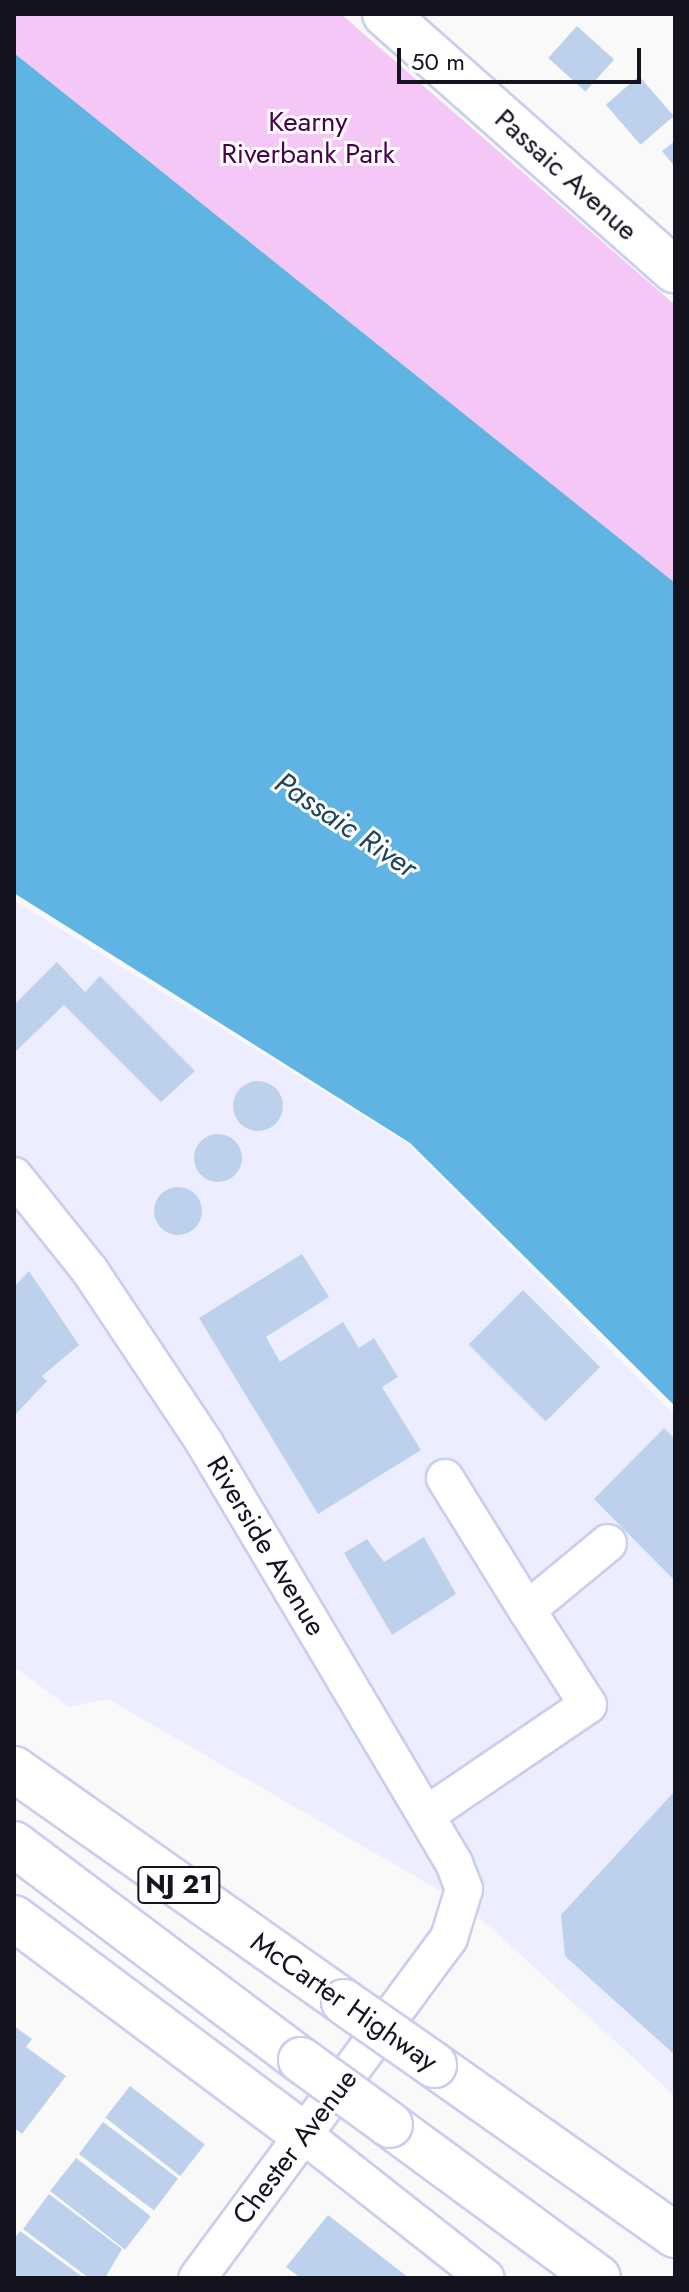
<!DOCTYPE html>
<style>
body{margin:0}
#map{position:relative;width:689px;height:2292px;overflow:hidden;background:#f9f9f9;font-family:Jost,sans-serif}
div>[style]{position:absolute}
.built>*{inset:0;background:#eceeff}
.green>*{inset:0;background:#f5c7f6}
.water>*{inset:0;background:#5fb4e3}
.building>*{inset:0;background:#bdd1ed;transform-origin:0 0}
.round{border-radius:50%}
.roads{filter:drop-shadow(2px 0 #caceee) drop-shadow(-2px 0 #caceee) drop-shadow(0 2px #caceee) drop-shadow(0 -2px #caceee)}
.minor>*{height:36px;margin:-18px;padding:0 18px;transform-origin:18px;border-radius:18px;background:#fff}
.major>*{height:44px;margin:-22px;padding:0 22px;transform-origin:22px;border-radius:22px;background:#fff}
.highway>*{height:44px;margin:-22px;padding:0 22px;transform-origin:22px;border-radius:22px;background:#fff}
.bridges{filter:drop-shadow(2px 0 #caceee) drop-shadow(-2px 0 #caceee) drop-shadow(0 2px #caceee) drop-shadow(0 -2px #caceee)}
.highway-bridge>*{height:44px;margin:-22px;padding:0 22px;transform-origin:22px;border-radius:22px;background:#fff}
span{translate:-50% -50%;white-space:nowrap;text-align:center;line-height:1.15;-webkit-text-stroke:6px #fff;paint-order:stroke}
.shield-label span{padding:2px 6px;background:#fff;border:2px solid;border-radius:6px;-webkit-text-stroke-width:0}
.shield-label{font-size:26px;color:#13141f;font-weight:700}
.park-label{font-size:28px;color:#49004e}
.street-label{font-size:28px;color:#13141f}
.water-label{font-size:30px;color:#204559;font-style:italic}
.frame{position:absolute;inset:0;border:16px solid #13141f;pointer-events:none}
.scale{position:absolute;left:397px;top:48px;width:244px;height:36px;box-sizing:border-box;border:4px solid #13141f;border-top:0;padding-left:10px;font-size:24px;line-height:28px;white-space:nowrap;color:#13141f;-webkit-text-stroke:6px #fff;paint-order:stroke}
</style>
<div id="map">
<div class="built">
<i style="clip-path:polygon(14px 900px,408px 1144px,675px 1415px,675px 2096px,468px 1907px,108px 1699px,69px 1707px,14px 1667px)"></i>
</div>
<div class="green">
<i style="clip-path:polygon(14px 14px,341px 14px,675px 305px,675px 583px,14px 53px)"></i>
</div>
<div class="water">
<i style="clip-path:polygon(14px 53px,675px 583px,675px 1406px,410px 1143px,14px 893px)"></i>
</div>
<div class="building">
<i style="left:577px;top:26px;width:50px;height:43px;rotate:42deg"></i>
<i style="left:639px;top:76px;width:53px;height:44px;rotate:49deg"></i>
<i style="clip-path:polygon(675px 141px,675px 167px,662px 151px)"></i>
<i style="clip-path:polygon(57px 962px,85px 992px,100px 976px,195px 1071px,161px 1102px,64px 1005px,14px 1053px,14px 1005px)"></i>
<i class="round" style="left:233px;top:1081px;width:50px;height:50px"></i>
<i class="round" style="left:194px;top:1134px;width:48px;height:48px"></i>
<i class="round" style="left:154px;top:1187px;width:48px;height:48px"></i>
<i style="clip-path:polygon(302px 1254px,329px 1297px,266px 1337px,280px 1362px,343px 1322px,359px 1348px,374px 1338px,398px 1377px,382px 1387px,421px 1450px,318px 1514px,199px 1318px)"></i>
<i style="clip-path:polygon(29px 1271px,79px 1345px,42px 1376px,47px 1381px,14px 1416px,14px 1287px)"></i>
<i style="left:523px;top:1290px;width:109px;height:77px;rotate:45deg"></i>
<i style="clip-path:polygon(664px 1428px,675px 1439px,675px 1581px,594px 1499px)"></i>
<i style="clip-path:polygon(424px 1537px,456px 1594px,392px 1635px,344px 1553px,367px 1539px,384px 1562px)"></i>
<i style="clip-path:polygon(673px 1793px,675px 1795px,675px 2055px,565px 1956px,561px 1915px)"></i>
<i style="clip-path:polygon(14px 2026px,32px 2039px,26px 2047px,66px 2076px,22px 2134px,14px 2128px)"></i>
<i style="left:130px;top:2086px;width:95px;height:40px;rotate:38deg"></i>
<i style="left:103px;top:2122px;width:94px;height:40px;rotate:37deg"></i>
<i style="left:76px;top:2158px;width:95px;height:42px;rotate:38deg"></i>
<i style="clip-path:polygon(49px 2194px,122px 2249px,105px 2278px,89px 2278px,23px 2229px)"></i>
<i style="clip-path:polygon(328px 2215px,409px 2278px,301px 2278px,286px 2267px)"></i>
<i style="clip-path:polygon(20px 2231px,84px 2278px,14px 2278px,14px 2239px)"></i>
</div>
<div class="roads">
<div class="minor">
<i style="left:14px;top:1176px;width:122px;rotate:51.3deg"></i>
<i style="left:90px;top:1271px;width:206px;rotate:56.3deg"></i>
<i style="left:204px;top:1442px;width:490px;rotate:59.3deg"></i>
<i style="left:454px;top:1863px;width:28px;rotate:69deg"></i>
<i style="left:464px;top:1889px;width:51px;rotate:107deg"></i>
<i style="left:449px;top:1938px;width:423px;rotate:126.5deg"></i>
<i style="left:445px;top:1478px;width:155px;rotate:58.2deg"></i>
<i style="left:426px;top:1815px;width:196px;rotate:-34.2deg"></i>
<i style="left:588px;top:1705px;width:113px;rotate:-122.7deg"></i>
<i style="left:527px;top:1610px;width:105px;rotate:-39.6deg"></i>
<i style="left:304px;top:2135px;width:231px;rotate:38.2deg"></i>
</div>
<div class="major">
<i style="left:385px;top:14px;width:387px;rotate:41.5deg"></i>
</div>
<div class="highway">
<i style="left:14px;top:1769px;width:404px;rotate:35.2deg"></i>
<i style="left:14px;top:1844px;width:359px;rotate:37deg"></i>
<i style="left:14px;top:1918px;width:362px;rotate:36.8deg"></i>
<i style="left:434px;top:2065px;width:295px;rotate:35.2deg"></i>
<i style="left:390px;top:2125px;width:258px;rotate:36.3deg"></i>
</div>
</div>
<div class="bridges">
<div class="highway-bridge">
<i style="left:344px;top:2002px;width:110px;rotate:35deg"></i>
<i style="left:301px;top:2060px;width:110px;rotate:36.1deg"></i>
</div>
</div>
<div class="shield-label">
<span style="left:179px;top:1885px">NJ 21</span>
</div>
<div class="park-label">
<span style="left:308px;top:138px">Kearny<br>Riverbank Park</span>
</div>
<div class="street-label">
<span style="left:566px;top:175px;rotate:42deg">Passaic Avenue</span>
<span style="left:266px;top:1546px;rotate:59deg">Riverside Avenue</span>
<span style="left:344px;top:2002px;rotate:35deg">McCarter Highway</span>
<span style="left:295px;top:2147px;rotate:-53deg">Chester Avenue</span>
</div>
<div class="water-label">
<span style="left:346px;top:825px;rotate:34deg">Passaic River</span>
</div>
<div class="frame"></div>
<div class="scale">50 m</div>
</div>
